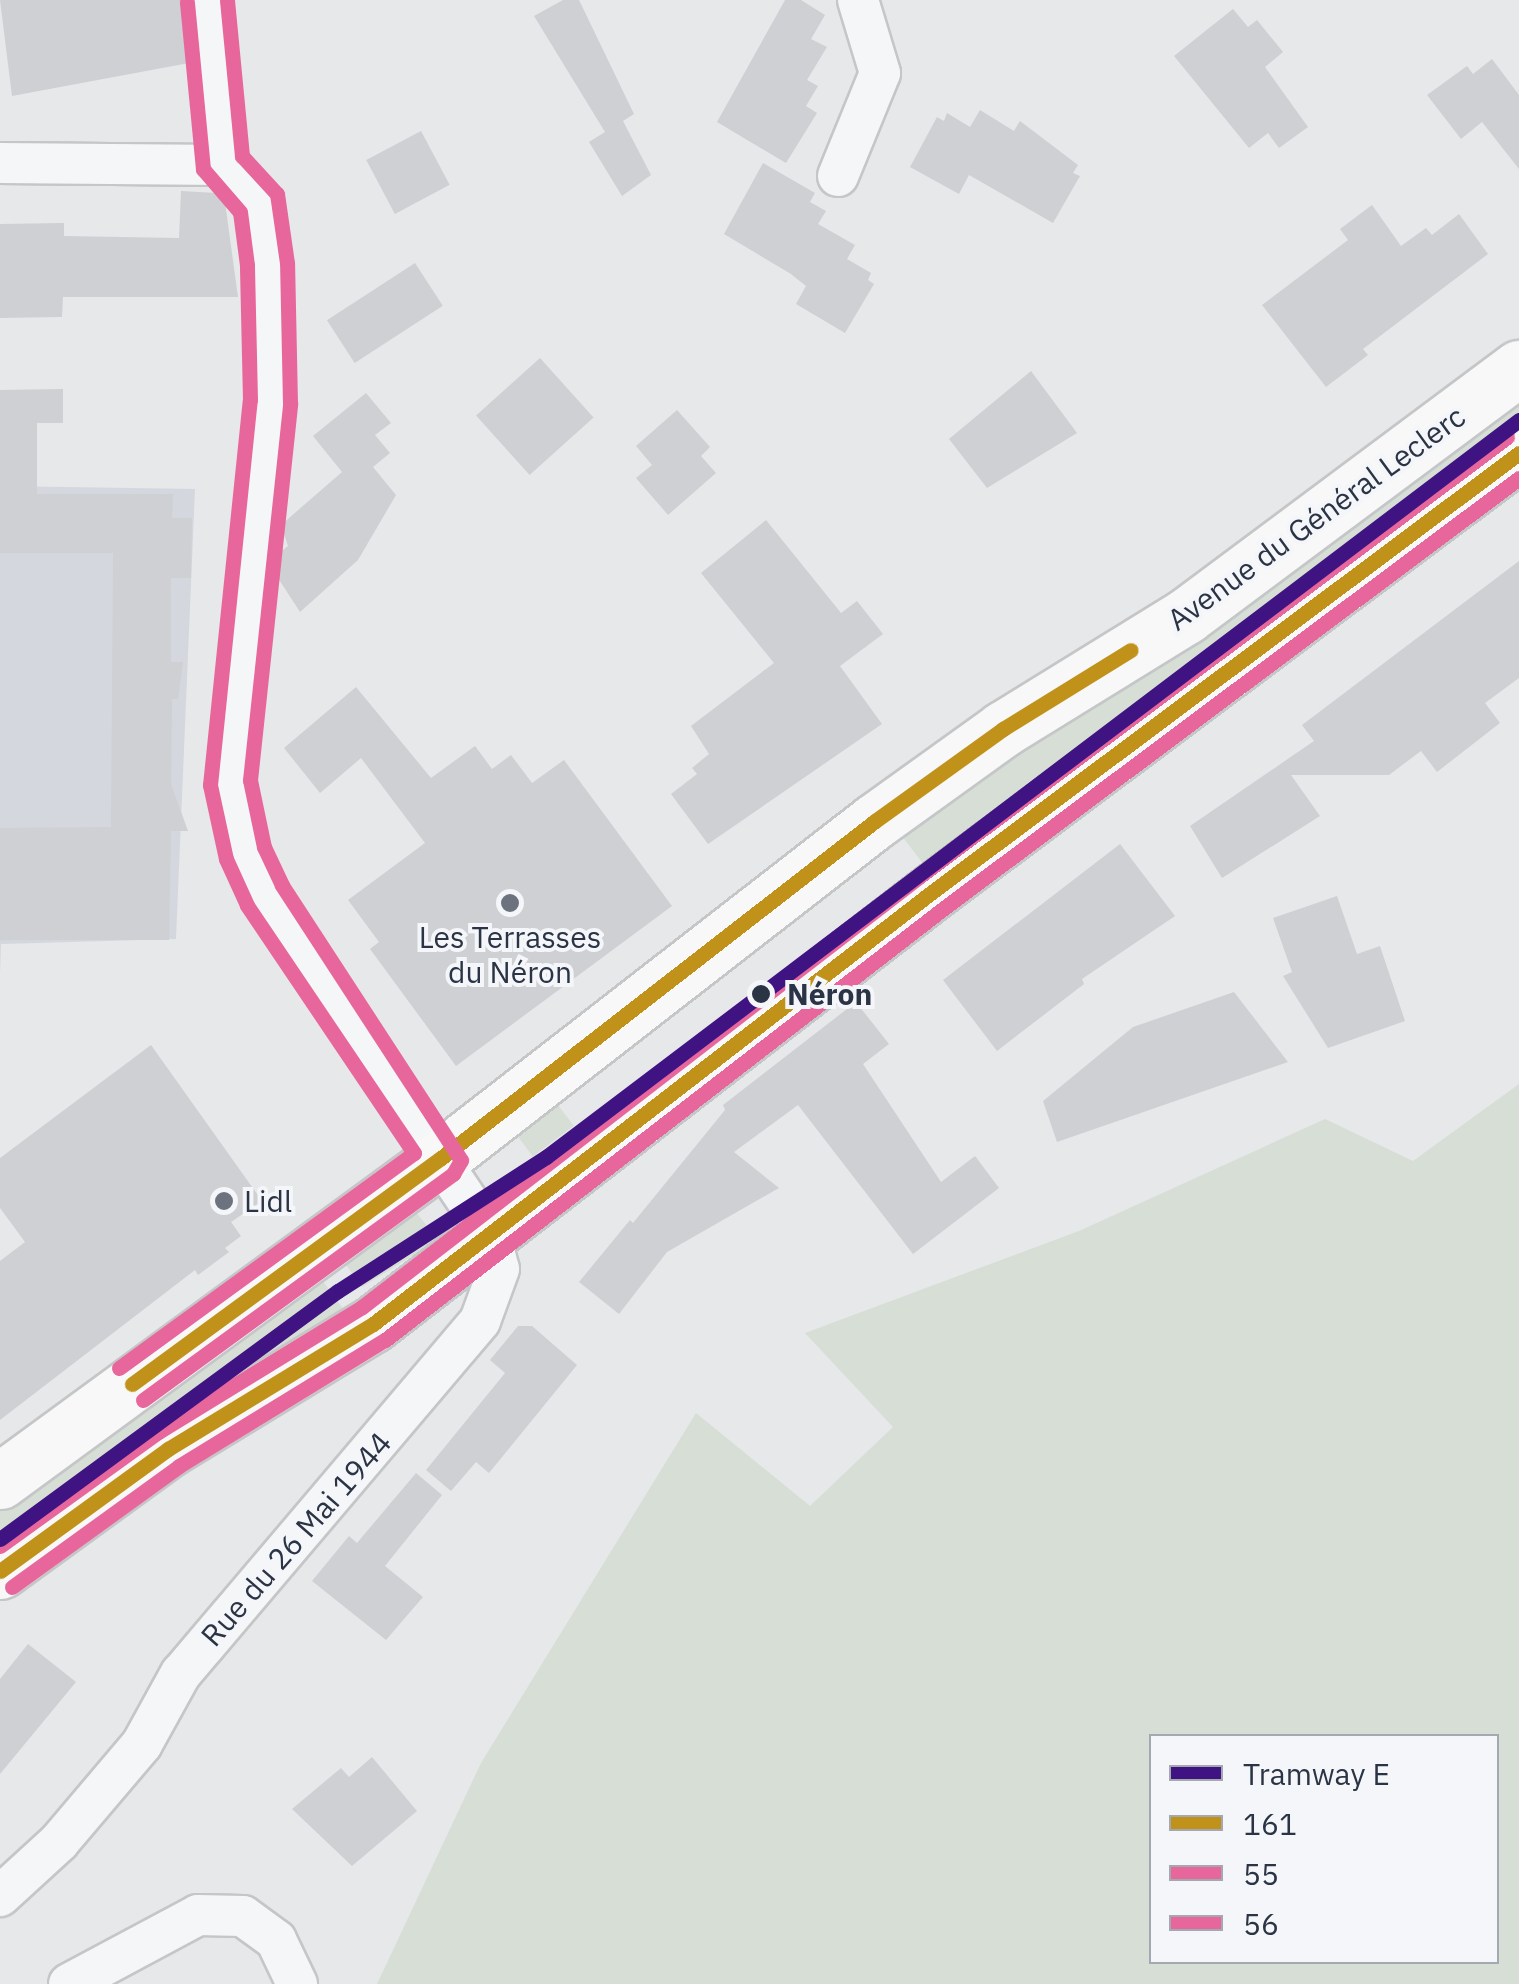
<!DOCTYPE html>
<meta charset="utf-8">
<style>
body{margin:0}
#map{position:relative;width:1519px;height:1984px;overflow:hidden;background:#e6e8ea;font-family:"IBM Plex Sans",sans-serif}
div>[style]{position:absolute}
.built>*{inset:0;background:#d4d7dd}
.green>*{inset:0;background:#d6ded6;transform-origin:0 0}
.building>*{inset:0;background:#ced0d3;transform-origin:0 0}
.roads{filter:drop-shadow(2px 0 #c4c6c8) drop-shadow(-2px 0 #c4c6c8) drop-shadow(0 2px #c4c6c8) drop-shadow(0 -2px #c4c6c8)}
.minor>*{height:40px;margin:-20px;padding:0 20px;transform-origin:20px;border-radius:20px;background:#f5f6f7}
.secondary>*{height:55px;margin:-27.5px;padding:0 27.5px;transform-origin:27.5px;border-radius:27.5px;background:#f8f8f8}
.bus-1>*{height:15px;margin:-7.5px;padding:0 7.5px;transform-origin:7.5px;border-radius:7.5px;background:#c0921a}
.bus-2>*{height:15px;margin:-7.5px;padding:0 7.5px;transform-origin:7.5px;border-radius:7.5px;background:#e7679c}
.bus-3>*{height:15px;margin:-7.5px;padding:0 7.5px;transform-origin:7.5px;border-radius:7.5px;background:#e7679c}
.tram-1>*{height:15px;margin:-7.5px;padding:0 7.5px;transform-origin:7.5px;border-radius:7.5px;background:#401382}
.dots>*{width:28px;height:28px;translate:-50% -50%;box-sizing:border-box;border:5px solid #f4f6f9;border-radius:50%}
span{translate:-50% -50%;white-space:nowrap;text-align:center;line-height:1.15;-webkit-text-stroke:8px #f4f6f9;paint-order:stroke}
.street-label{font-size:30px;color:#2b3445}
.poi-label{font-size:30px;color:#2b3445}
.left{translate:0 -50%;text-align:left}
.stop-label{font-size:30px;color:#2b3445;font-weight:700}
.legend{position:absolute;left:1149px;top:1734px;width:350px;height:230px;box-sizing:border-box;background:#f4f6f9;border:2px solid #a4a8b1;margin:0;padding:12px 18px;list-style:none;font-size:30px;color:#2b3445}
.legend li{display:flex;align-items:center;gap:20px;height:50px}
.legend b{width:50px;border:2px solid #a4a8b1}
</style>
<div id="map">
<div class="built">
<i style="clip-path:polygon(0 486px,195px 489px,176px 939px,1px 944px,0 974px)"></i>
</div>
<div class="green">
<i style="clip-path:polygon(1519px 380px,1519px 436px,934px 878px,892px 823px)"></i>
<i style="clip-path:polygon(evenodd,1519px 1084px,1519px 1984px,377px 1984px,481px 1763px,696px 1413px,810px 1506px,893px 1427px,805px 1333px,1079px 1231px,1325px 1119px,1413px 1161px,1519px 1084px,1152px 1736px,1496px 1736px,1496px 1962px,1152px 1962px,1152px 1736px)"></i>
<i style="left:558px;top:1105px;width:26px;height:51px;rotate:53deg"></i>
<i style="clip-path:polygon(404px 1197px,438px 1240px,362px 1287px,334px 1248px)"></i>
<i style="clip-path:polygon(312px 1266px,346px 1313px,0 1550px,0 1497px)"></i>
</div>
<div class="building">
<i style="clip-path:polygon(0 0,184px 0,189px 63px,12px 96px)"></i>
<i style="clip-path:polygon(563px 0,579px 0,634px 114px,623px 121px,651px 175px,622px 196px,589px 142px,605px 132px,534px 16px)"></i>
<i style="clip-path:polygon(785px 0,801px 0,825px 15px,811px 39px,827px 47px,807px 80px,818px 86px,806px 106px,817px 113px,786px 163px,717px 122px)"></i>
<i style="clip-path:polygon(1233px 9px,1248px 27px,1257px 20px,1283px 52px,1265px 67px,1308px 127px,1279px 148px,1268px 133px,1249px 148px,1174px 56px)"></i>
<i style="clip-path:polygon(1492px 59px,1519px 95px,1519px 169px,1482px 122px,1461px 139px,1427px 95px,1467px 66px,1473px 74px)"></i>
<i style="clip-path:polygon(980px 110px,1014px 131px,1020px 121px,1078px 165px,1073px 173px,1080px 176px,1053px 223px,969px 175px,959px 194px,910px 167px,937px 117px,944px 121px,947px 113px,970px 127px)"></i>
<i style="left:421px;top:131px;width:61px;height:62px;rotate:62deg"></i>
<i style="clip-path:polygon(763px 163px,815px 193px,810px 202px,826px 211px,818px 224px,855px 245px,847px 259px,871px 273px,868px 280px,874px 284px,845px 333px,796px 304px,806px 286px,791px 274px,724px 234px)"></i>
<i style="clip-path:polygon(181px 191px,216px 193px,225px 202px,238px 297px,63px 297px,62px 317px,0 318px,0 224px,64px 223px,64px 236px,179px 238px)"></i>
<i style="clip-path:polygon(1372px 205px,1401px 246px,1426px 228px,1432px 235px,1459px 214px,1488px 254px,1363px 349px,1368px 355px,1326px 387px,1262px 305px,1348px 240px,1340px 229px)"></i>
<i style="left:415px;top:263px;width:51px;height:105px;rotate:57deg"></i>
<i style="left:540px;top:358px;width:80px;height:86px;rotate:48deg"></i>
<i style="clip-path:polygon(1031px 371px,1077px 433px,987px 488px,949px 439px)"></i>
<i style="clip-path:polygon(63px 389px,63px 423px,37px 423px,37px 494px,173px 494px,172px 518px,192px 518px,191px 578px,171px 578px,171px 662px,183px 662px,178px 699px,172px 699px,171px 784px,188px 831px,171px 831px,169px 940px,0 940px,0 828px,111px 827px,113px 553px,0 553px,0 390px)"></i>
<i style="clip-path:polygon(366px 393px,391px 423px,375px 435px,390px 453px,373px 467px,396px 495px,358px 560px,300px 612px,276px 575px,278px 554px,288px 546px,281px 525px,342px 472px,313px 436px)"></i>
<i style="clip-path:polygon(677px 410px,710px 447px,701px 456px,716px 473px,668px 515px,636px 478px,652px 465px,636px 446px)"></i>
<i style="clip-path:polygon(766px 520px,841px 613px,857px 601px,883px 634px,840px 666px,882px 724px,708px 844px,671px 794px,697px 774px,692px 768px,709px 754px,691px 726px,774px 663px,701px 573px)"></i>
<i style="clip-path:polygon(1519px 561px,1519px 678px,1485px 703px,1500px 723px,1437px 772px,1421px 751px,1389px 775px,1291px 775px,1320px 816px,1222px 878px,1190px 826px,1314px 741px,1302px 725px)"></i>
<i style="clip-path:polygon(356px 687px,431px 778px,475px 746px,492px 769px,511px 755px,532px 783px,564px 760px,672px 906px,456px 1066px,370px 949px,379px 942px,348px 900px,425px 843px,361px 758px,320px 793px,284px 748px)"></i>
<i style="clip-path:polygon(1120px 844px,1175px 916px,1082px 979px,1084px 984px,997px 1051px,943px 980px)"></i>
<i style="clip-path:polygon(1337px 896px,1357px 954px,1380px 946px,1405px 1021px,1328px 1048px,1283px 976px,1292px 972px,1273px 918px)"></i>
<i style="clip-path:polygon(1234px 992px,1288px 1062px,1057px 1142px,1043px 1101px,1133px 1027px)"></i>
<i style="clip-path:polygon(856px 1002px,889px 1044px,863px 1064px,941px 1182px,975px 1156px,999px 1188px,913px 1254px,798px 1105px,734px 1152px,779px 1188px,667px 1252px,619px 1314px,579px 1282px,630px 1220px,633px 1223px,725px 1110px,723px 1105px)"></i>
<i style="clip-path:polygon(151px 1045px,262px 1201px,231px 1222px,241px 1236px,225px 1248px,229px 1252px,198px 1275px,195px 1270px,0 1420px,0 1261px,25px 1242px,0 1208px,0 1158px)"></i>
<i style="clip-path:polygon(518px 1326px,532px 1326px,577px 1365px,489px 1473px,476px 1462px,451px 1491px,426px 1470px,505px 1373px,490px 1360px)"></i>
<i style="clip-path:polygon(416px 1473px,442px 1495px,385px 1566px,423px 1597px,386px 1640px,312px 1581px,349px 1536px,357px 1543px)"></i>
<i style="clip-path:polygon(28px 1644px,76px 1682px,0 1774px,0 1679px)"></i>
<i style="clip-path:polygon(372px 1757px,417px 1811px,352px 1866px,292px 1809px,341px 1768px,349px 1777px)"></i>
</div>
<div class="roads">
<div class="minor">
<i style="left:207px;top:0;width:166px;rotate:84.5deg"></i>
<i style="left:0;top:163px;width:223px;rotate:0.5deg"></i>
<i style="left:223px;top:165px;width:52px;rotate:46.5deg"></i>
<i style="left:259px;top:203px;width:198px;rotate:86.8deg"></i>
<i style="left:270px;top:401px;width:382px;rotate:96deg"></i>
<i style="left:230px;top:781px;width:74px;rotate:78.2deg"></i>
<i style="left:245px;top:853px;width:77px;rotate:63.1deg"></i>
<i style="left:280px;top:922px;width:376px;rotate:56.1deg"></i>
<i style="left:490px;top:1234px;width:36px;rotate:76deg"></i>
<i style="left:499px;top:1269px;width:55px;rotate:110.1deg"></i>
<i style="left:480px;top:1321px;width:462px;rotate:130.3deg"></i>
<i style="left:181px;top:1673px;width:81px;rotate:118.8deg"></i>
<i style="left:142px;top:1744px;width:128px;rotate:130.3deg"></i>
<i style="left:59px;top:1842px;width:80px;rotate:137.5deg"></i>
<i style="left:838px;top:176px;width:111px;rotate:-67.8deg"></i>
<i style="left:880px;top:73px;width:76px;rotate:-106.8deg"></i>
<i style="left:69px;top:1984px;width:146px;rotate:-28.1deg"></i>
<i style="left:198px;top:1915px;width:45px;rotate:1.3deg"></i>
<i style="left:243px;top:1916px;width:41px;rotate:36deg"></i>
<i style="left:276px;top:1940px;width:49px;rotate:64.5deg"></i>
</div>
<div class="secondary">
<i style="left:0;top:1481px;width:547px;rotate:-36.22deg"></i>
<i style="left:441px;top:1158px;width:549px;rotate:-37.83deg"></i>
<i style="left:875px;top:821px;width:158px;rotate:-35.7deg"></i>
<i style="left:1003px;top:729px;width:215px;rotate:-31.7deg"></i>
<i style="left:1186px;top:616px;width:415px;rotate:-36.7deg"></i>
<i style="left:0;top:1571px;width:208px;rotate:-36deg"></i>
<i style="left:168px;top:1449px;width:240px;rotate:-31.4deg"></i>
<i style="left:373px;top:1324px;width:706px;rotate:-37.7deg"></i>
<i style="left:932px;top:892px;width:733px;rotate:-36.79deg"></i>
</div>
</div>
<div class="bus-1">
<i style="left:132px;top:1384px;width:383px;rotate:-36.2deg"></i>
<i style="left:441px;top:1158px;width:549px;rotate:-37.83deg"></i>
<i style="left:875px;top:821px;width:158px;rotate:-35.7deg"></i>
<i style="left:1003px;top:729px;width:150px;rotate:-31.7deg"></i>
<i style="left:0;top:1571px;width:208px;rotate:-36deg"></i>
<i style="left:168px;top:1449px;width:240px;rotate:-31.4deg"></i>
<i style="left:373px;top:1324px;width:706px;rotate:-37.7deg"></i>
<i style="left:932px;top:892px;width:733px;rotate:-36.79deg"></i>
</div>
<div class="bus-2">
<i style="left:143px;top:1400px;width:384px;rotate:-36.1deg"></i>
<i style="left:453px;top:1174px;width:16px;rotate:-60deg"></i>
<i style="left:461px;top:1160px;width:328px;rotate:-123.1deg"></i>
<i style="left:282px;top:885px;width:42px;rotate:-115.3deg"></i>
<i style="left:264px;top:847px;width:68px;rotate:-101.8deg"></i>
<i style="left:250px;top:780px;width:379px;rotate:-83.9deg"></i>
<i style="left:290px;top:403px;width:140px;rotate:-91.2deg"></i>
<i style="left:287px;top:263px;width:70px;rotate:-98.2deg"></i>
<i style="left:277px;top:194px;width:52px;rotate:-132.6deg"></i>
<i style="left:242px;top:156px;width:157px;rotate:-95.5deg"></i>
<i style="left:12px;top:1587px;width:206px;rotate:-35.9deg"></i>
<i style="left:179px;top:1466px;width:241px;rotate:-31.5deg"></i>
<i style="left:385px;top:1340px;width:706px;rotate:-37.7deg"></i>
<i style="left:944px;top:908px;width:718px;rotate:-36.79deg"></i>
</div>
<div class="bus-3">
<i style="left:119px;top:1368px;width:365px;rotate:-36.1deg"></i>
<i style="left:414px;top:1153px;width:299px;rotate:-124deg"></i>
<i style="left:247px;top:905px;width:51px;rotate:-114.5deg"></i>
<i style="left:226px;top:859px;width:76px;rotate:-102.2deg"></i>
<i style="left:210px;top:785px;width:387px;rotate:-84.1deg"></i>
<i style="left:250px;top:400px;width:135px;rotate:-91.3deg"></i>
<i style="left:247px;top:265px;width:53px;rotate:-97.5deg"></i>
<i style="left:240px;top:212px;width:57px;rotate:-130.7deg"></i>
<i style="left:203px;top:169px;width:168px;rotate:-95.5deg"></i>
<i style="left:0;top:1546px;width:195px;rotate:-35.8deg"></i>
<i style="left:158px;top:1432px;width:239px;rotate:-31.5deg"></i>
<i style="left:362px;top:1307px;width:705px;rotate:-37.68deg"></i>
<i style="left:920px;top:876px;width:733px;rotate:-36.79deg"></i>
</div>
<div class="tram-1">
<i style="left:0;top:1539px;width:419px;rotate:-36.3deg"></i>
<i style="left:338px;top:1291px;width:247px;rotate:-32.8deg"></i>
<i style="left:546px;top:1157px;width:1221px;rotate:-37.14deg"></i>
</div>
<div class="dots">
<i style="left:510px;top:903px;background:#6c737f"></i>
<i style="left:761px;top:994px;background:#2b3445"></i>
<i style="left:224px;top:1201px;background:#6c737f"></i>
</div>
<div class="street-label">
<span style="left:1316px;top:518px;rotate:-36deg">Avenue du Général Leclerc</span>
<span style="left:296px;top:1539px;rotate:-49deg">Rue du 26 Mai 1944</span>
</div>
<div class="poi-label">
<span style="left:510px;top:954px">Les Terrasses<br>du Néron</span>
<span class="left" style="left:244px;top:1201px">Lidl</span>
</div>
<div class="stop-label">
<span class="left" style="left:787px;top:994px">Néron</span>
</div>
<ul class="legend">
<li><b style="height:12px;background:#401382"></b>Tramway E</li>
<li><b style="height:12px;background:#c0921a"></b>161</li>
<li><b style="height:12px;background:#e7679c"></b>55</li>
<li><b style="height:12px;background:#e7679c"></b>56</li>
</ul>
</div>
